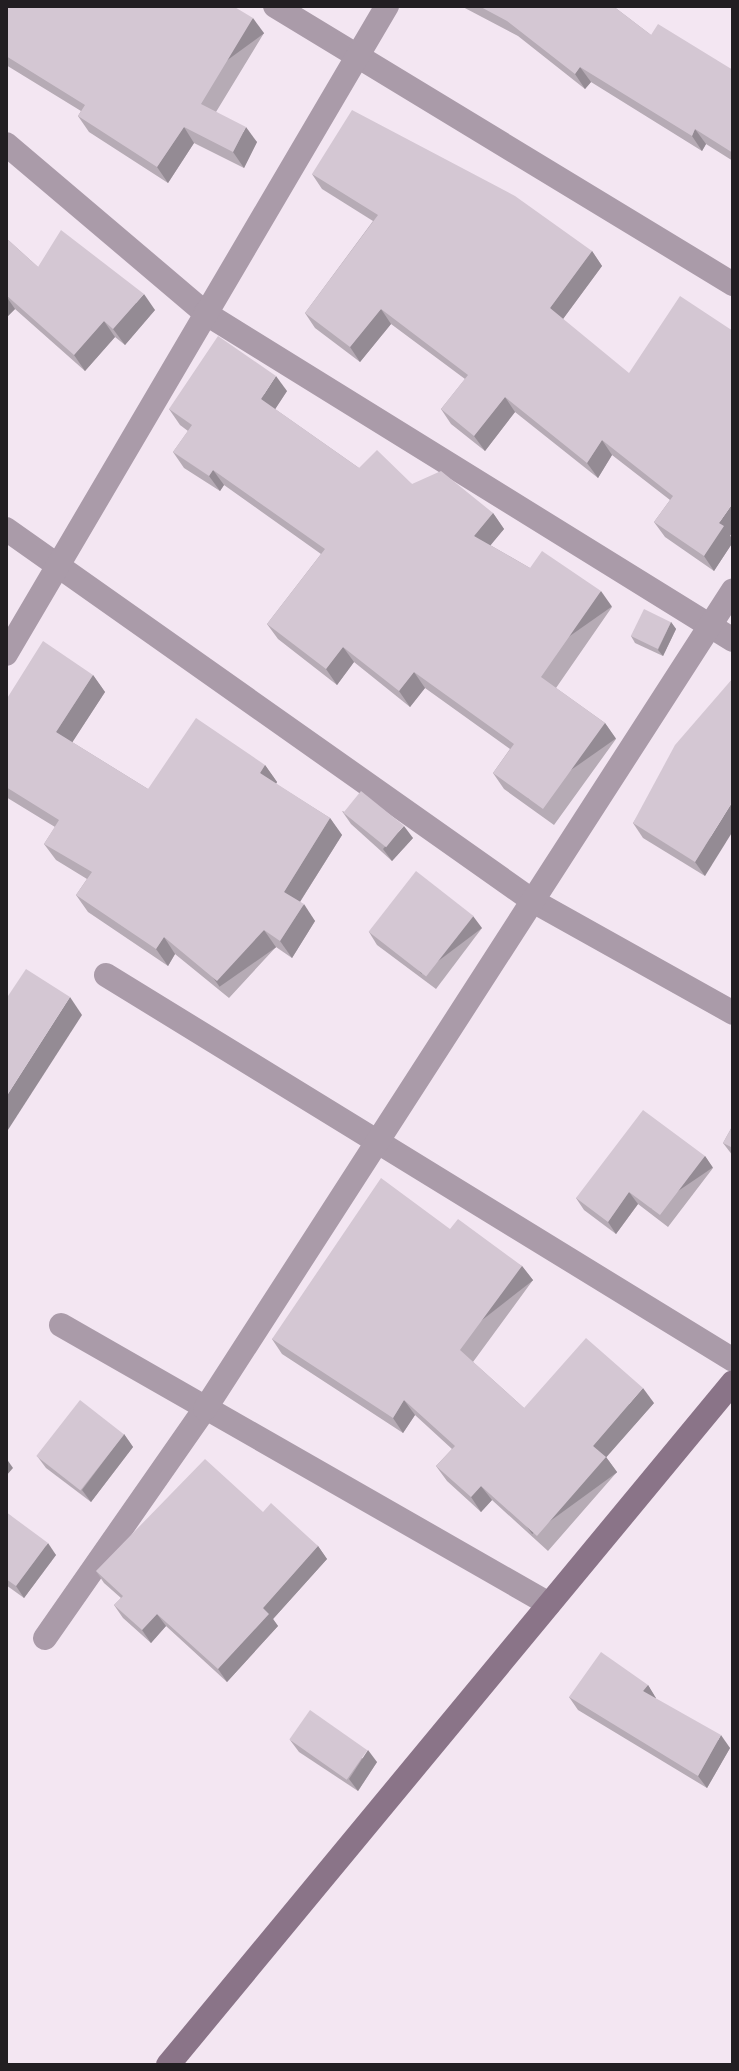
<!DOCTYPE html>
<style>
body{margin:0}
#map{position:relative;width:739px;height:2071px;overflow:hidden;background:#f3e6f2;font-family:"Noto Sans",sans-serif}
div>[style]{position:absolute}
.street>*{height:24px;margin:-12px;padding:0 12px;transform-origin:12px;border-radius:12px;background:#aa9ba9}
.secondary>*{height:24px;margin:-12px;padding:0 12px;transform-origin:12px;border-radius:12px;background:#8a7488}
.wall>*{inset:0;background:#b6abb5}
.shaded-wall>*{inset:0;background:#948b94;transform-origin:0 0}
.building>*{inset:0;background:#d4c7d3;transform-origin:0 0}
span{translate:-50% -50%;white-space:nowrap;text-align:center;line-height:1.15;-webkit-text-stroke:8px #fdf5fd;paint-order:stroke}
.frame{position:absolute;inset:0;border:8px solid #221e22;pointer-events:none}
</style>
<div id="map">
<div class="street">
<i style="left:275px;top:6px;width:536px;rotate:31.26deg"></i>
<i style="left:6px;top:144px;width:261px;rotate:40.3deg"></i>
<i style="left:205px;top:313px;width:621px;rotate:31.77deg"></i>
<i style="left:6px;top:529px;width:645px;rotate:35.22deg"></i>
<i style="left:533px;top:901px;width:229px;rotate:29.2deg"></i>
<i style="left:6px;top:654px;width:752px;rotate:-59.55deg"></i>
<i style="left:106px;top:975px;width:736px;rotate:31.55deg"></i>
<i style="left:61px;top:1325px;width:562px;rotate:29.76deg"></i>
<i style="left:45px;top:1638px;width:279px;rotate:-55.1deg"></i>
<i style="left:205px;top:1409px;width:974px;rotate:-57.19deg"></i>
</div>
<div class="secondary">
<i style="left:168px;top:2065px;width:886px;rotate:-50.4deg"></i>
</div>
<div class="wall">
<i style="clip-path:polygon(6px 6px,264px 33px,216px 112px,257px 142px,244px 168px,194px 143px,168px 183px,89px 132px,78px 116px,81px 111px,6px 65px)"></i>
<i style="clip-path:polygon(461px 6px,613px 6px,651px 35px,733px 70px,733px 161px,706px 144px,702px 151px,591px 82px,585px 89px,518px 36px)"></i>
<i style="clip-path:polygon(312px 174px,592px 251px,602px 266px,563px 319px,733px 539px,733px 542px,714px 571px,665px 537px,654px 522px,670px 500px,612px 455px,598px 478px,515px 412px,485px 451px,451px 424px,441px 409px,465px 379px,391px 324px,360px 362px,315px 328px,305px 313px,373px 221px,322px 189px)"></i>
<i style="clip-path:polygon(6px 238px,38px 267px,155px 310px,125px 345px,115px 337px,85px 371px,15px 309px,6px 318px)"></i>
<i style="clip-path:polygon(287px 391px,275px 409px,359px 468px,412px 484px,493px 513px,504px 529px,490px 545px,530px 568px,612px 607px,556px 688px,605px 723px,616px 739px,554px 825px,504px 789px,493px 773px,510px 749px,425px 688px,410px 707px,354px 662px,337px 685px,278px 639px,267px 624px,321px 554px,224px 485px,220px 491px,184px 468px,173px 452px,188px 431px,180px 425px,169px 409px)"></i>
<i style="clip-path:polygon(671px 622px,676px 629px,663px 656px,635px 643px,631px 636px)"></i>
<i style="clip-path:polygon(93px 675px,105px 692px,72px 742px,148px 789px,265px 765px,277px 782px,276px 784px,330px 818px,342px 835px,300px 902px,315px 921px,292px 958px,276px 947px,229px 998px,175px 954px,168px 966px,88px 912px,76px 895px,87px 879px,56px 860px,44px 844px,55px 827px,6px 797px,6px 700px)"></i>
<i style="clip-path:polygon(733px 678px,705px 876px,643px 838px,633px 823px)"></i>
<i style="clip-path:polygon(342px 811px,413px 838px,392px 861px,351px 824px)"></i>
<i style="clip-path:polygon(482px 928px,436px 989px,377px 945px,369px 932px)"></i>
<i style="clip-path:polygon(733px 1125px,733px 1156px,723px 1143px)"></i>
<i style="clip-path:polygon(705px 1156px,713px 1168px,668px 1227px,638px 1204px,616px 1234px,584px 1210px,576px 1198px)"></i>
<i style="clip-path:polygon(450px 1229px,522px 1266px,533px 1280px,473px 1362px,524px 1408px,654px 1403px,606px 1457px,617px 1472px,548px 1551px,492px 1500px,481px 1512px,447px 1481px,436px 1466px,452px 1449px,415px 1415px,403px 1433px,282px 1354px,272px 1339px)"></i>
<i style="clip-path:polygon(124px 1434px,133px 1447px,91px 1502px,46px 1468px,37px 1456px)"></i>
<i style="clip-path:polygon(6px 1512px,56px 1555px,24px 1598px,6px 1585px)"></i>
<i style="clip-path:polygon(263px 1512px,318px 1546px,327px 1559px,273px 1619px,278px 1626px,227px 1682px,166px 1626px,151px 1643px,123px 1618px,114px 1605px,121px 1598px,104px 1583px,96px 1571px)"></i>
<i style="clip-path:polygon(648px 1685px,656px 1699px,730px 1748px,707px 1788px,578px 1710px,569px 1697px)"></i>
<i style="clip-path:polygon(290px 1740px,377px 1762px,358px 1791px,299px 1752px)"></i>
</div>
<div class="shaded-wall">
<i style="left:253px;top:18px;width:19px;height:100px;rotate:54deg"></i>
<i style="clip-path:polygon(580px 67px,591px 82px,585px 89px,575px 74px)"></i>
<i style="clip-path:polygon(184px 127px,194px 143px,168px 183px,157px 167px)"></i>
<i style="clip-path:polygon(246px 127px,257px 142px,244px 168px,233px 152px)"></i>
<i style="clip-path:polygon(695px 129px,706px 144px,702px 151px,692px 136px)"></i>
<i style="clip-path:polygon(592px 251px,602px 266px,560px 323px,550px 308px)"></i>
<i style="clip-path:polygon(144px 294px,155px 310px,125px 345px,113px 329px)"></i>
<i style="clip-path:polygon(6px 296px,15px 309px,6px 318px)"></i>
<i style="clip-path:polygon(381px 309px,391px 324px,360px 362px,350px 347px)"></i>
<i style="clip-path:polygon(104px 321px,115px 337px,85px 371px,74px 355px)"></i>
<i style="clip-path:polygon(276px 376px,287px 391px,272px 414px,261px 399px)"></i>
<i style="clip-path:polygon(505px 397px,515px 412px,485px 451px,474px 436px)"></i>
<i style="clip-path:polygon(602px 440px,612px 455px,598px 478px,587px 463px)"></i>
<i style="clip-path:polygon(213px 470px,224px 485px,220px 491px,209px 476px)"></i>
<i style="clip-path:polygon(733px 503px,733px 532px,730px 536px,733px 539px,733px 542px,714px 571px,704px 556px,719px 523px)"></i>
<i style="clip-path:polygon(493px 513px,504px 529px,485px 552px,474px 536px)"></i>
<i style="left:601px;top:591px;width:19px;height:105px;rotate:55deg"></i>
<i style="clip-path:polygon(671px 622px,676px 629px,663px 656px,658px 650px)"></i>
<i style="clip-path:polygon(343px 647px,354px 662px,337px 685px,326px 669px)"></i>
<i style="clip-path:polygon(414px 672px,425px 688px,410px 707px,399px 691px)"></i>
<i style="clip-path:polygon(93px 675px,105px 692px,68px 749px,56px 732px)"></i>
<i style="left:605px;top:723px;width:19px;height:106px;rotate:55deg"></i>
<i style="clip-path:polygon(265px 765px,277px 782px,272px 790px,260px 773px)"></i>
<i style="clip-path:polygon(733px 801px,733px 831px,705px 876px,695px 862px)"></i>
<i style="clip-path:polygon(330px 818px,342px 835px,296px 908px,284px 892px)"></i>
<i style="clip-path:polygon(404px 826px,413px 838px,392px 861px,383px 849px)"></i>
<i style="clip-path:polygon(304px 904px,315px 921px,292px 958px,280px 941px)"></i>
<i style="left:473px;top:916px;width:15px;height:76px;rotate:53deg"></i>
<i style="left:264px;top:930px;width:21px;height:69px;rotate:55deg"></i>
<i style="clip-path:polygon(164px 937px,175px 954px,168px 966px,156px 949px)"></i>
<i style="clip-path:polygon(70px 997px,82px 1015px,6px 1133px,6px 1097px)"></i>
<i style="left:705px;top:1156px;width:14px;height:74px;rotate:56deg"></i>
<i style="clip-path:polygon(629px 1192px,638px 1204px,616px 1234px,608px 1222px)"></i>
<i style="left:522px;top:1266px;width:18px;height:104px;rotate:52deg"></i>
<i style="clip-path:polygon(643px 1388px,654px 1403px,603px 1461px,593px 1446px)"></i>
<i style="clip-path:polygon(404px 1400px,415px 1415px,403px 1433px,393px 1418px)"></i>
<i style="clip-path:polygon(124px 1434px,133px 1447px,91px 1502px,82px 1490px)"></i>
<i style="left:606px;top:1457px;width:19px;height:105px;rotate:54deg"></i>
<i style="clip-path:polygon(6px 1458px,13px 1468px,6px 1476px)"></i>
<i style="clip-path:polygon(481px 1486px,492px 1500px,481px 1512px,471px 1497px)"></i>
<i style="clip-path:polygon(48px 1543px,56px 1555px,24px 1598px,16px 1586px)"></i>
<i style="clip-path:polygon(318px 1546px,327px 1559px,273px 1619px,278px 1626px,227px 1682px,218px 1669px,263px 1608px)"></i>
<i style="clip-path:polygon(157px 1614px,166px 1626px,151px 1643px,142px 1630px)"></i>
<i style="clip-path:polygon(648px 1685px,656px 1698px,652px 1704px,643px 1691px)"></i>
<i style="clip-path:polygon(721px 1735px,730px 1748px,707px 1788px,698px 1776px)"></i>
<i style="clip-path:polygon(368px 1750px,377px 1762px,358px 1791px,349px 1779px)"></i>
</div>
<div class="building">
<i style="clip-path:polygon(6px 6px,233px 6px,253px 18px,201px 104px,246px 127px,233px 152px,184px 127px,157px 167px,78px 116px,85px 105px,6px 56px)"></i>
<i style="clip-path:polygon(479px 6px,613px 6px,651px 35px,658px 24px,733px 70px,733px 153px,695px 129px,692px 136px,580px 67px,575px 74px,507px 21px)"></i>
<i style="clip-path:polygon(352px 110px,515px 196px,592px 251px,550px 308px,629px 373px,680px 296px,733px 331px,733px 503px,719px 523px,724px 526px,704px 556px,654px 522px,673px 496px,602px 440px,587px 463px,505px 397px,474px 436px,441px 409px,468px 375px,381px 309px,350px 347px,305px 313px,378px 215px,312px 174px)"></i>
<i style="clip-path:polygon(61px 230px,144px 294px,113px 329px,104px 321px,74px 355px,6px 295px,6px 238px,38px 267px)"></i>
<i style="clip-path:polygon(218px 336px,276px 376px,261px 399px,359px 468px,377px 450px,412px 484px,441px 471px,493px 513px,474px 536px,530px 568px,542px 551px,601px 591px,541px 677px,605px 723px,543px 809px,493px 773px,514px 744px,414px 672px,399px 691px,343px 647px,326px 669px,267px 624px,325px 549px,213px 470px,209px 476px,173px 452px,192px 425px,169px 409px)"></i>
<i style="left:644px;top:609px;width:30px;height:30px;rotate:26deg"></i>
<i style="clip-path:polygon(43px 641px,93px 675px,56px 732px,148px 789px,196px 718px,265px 765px,260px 773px,330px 818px,284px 892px,304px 904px,280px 941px,264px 930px,217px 981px,164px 937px,156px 949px,76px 895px,92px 872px,44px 844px,59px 820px,6px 787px,6px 700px)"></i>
<i style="clip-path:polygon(733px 678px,733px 801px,695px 862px,633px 823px,675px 745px)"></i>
<i style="left:361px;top:791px;width:55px;height:28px;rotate:39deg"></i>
<i style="left:416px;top:871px;width:73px;height:77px;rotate:38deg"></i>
<i style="clip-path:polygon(26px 969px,70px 997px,6px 1097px,6px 999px)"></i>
<i style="clip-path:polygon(643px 1110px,705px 1156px,660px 1215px,629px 1192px,608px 1222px,576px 1198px)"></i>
<i style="clip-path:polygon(733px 1125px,733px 1148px,723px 1143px)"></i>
<i style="clip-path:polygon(381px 1178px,450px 1229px,458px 1219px,522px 1266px,460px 1350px,524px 1408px,586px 1338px,643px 1388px,593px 1446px,606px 1457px,537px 1536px,481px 1486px,471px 1497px,436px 1466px,455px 1446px,404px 1400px,393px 1418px,272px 1339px)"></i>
<i style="left:80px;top:1400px;width:56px;height:71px;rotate:38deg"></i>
<i style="clip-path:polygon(205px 1459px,263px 1512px,271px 1503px,318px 1546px,263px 1608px,269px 1614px,218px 1669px,157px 1614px,142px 1630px,114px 1605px,123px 1596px,96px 1571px)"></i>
<i style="clip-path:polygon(6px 1512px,48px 1543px,16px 1586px,6px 1579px)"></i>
<i style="clip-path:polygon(601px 1652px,648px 1685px,643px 1691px,721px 1735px,698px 1776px,569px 1697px)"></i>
<i style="left:310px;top:1710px;width:70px;height:36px;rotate:35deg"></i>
</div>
<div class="frame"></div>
</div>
